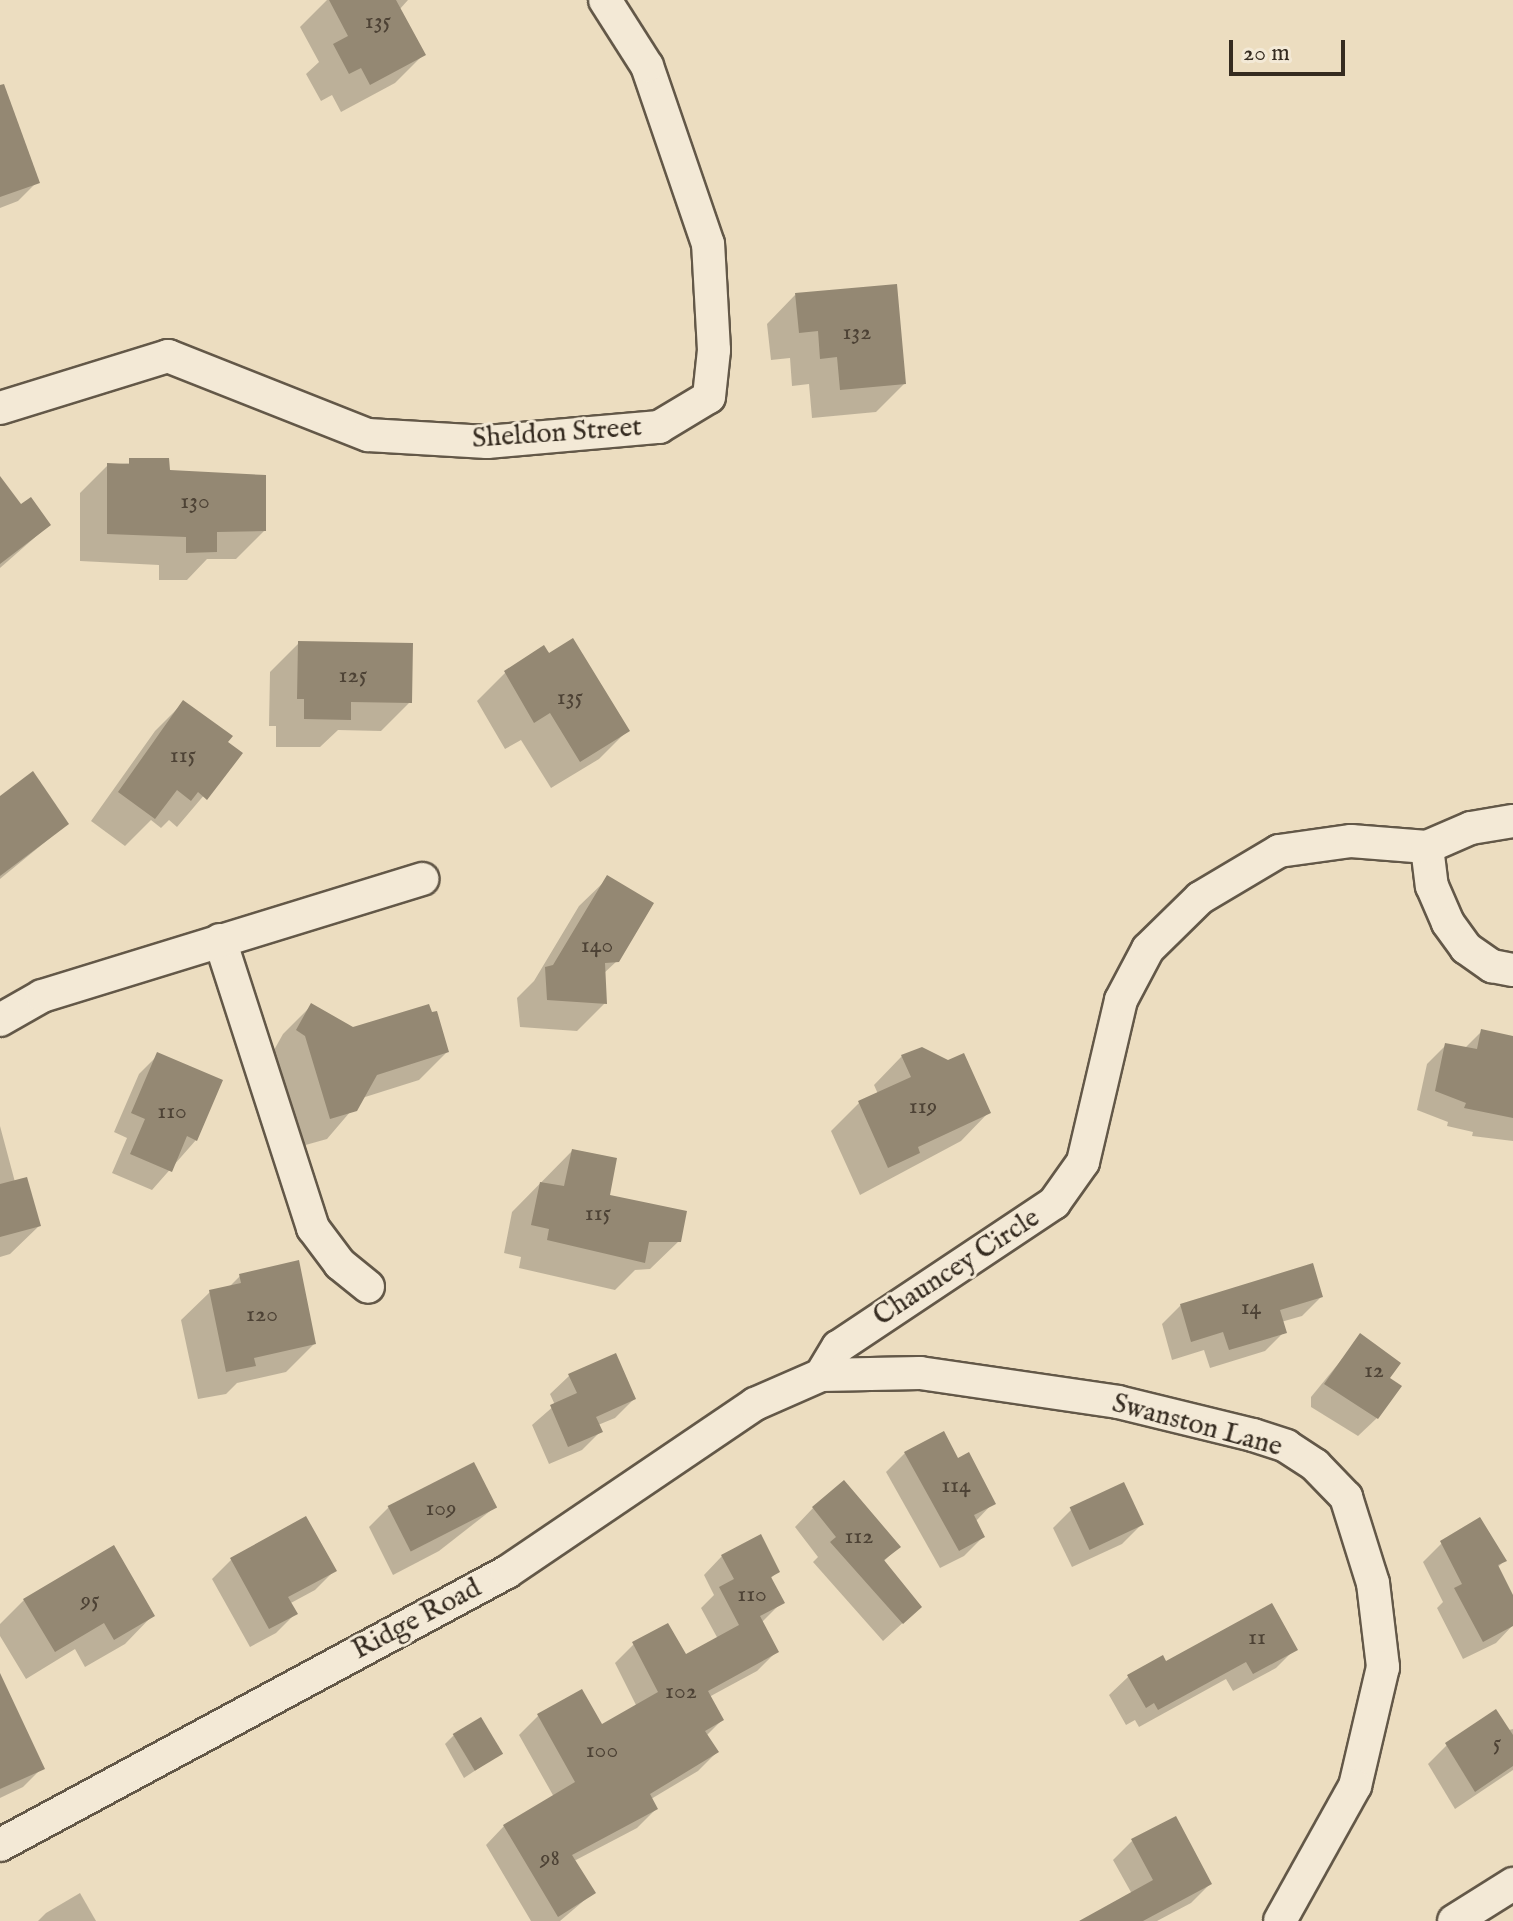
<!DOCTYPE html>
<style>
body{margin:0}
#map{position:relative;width:1513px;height:1921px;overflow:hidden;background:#ecddc0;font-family:"IM FELL English",serif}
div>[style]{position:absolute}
.shadow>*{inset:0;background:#0003}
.building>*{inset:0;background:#948873;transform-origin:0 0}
.roads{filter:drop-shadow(2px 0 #635848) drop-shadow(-2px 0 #635848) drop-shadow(0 2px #635848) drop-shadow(0 -2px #635848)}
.minor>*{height:32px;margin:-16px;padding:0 16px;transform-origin:16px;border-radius:16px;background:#f3e9d6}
span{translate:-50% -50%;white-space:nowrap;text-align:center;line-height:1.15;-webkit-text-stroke:6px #f3e9d6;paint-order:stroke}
.number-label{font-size:24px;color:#4d4235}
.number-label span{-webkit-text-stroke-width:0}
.street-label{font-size:28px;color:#352b20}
.scale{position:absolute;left:1229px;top:40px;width:116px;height:36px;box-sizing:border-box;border:4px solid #352b20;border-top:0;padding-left:10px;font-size:24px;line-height:28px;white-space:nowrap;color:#352b20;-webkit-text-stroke:6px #f3e9d6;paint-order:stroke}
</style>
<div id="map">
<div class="shadow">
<i style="clip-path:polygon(327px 0,408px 0,399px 10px,423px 55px,395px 83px,341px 112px,332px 95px,321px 101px,306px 74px,319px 62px,300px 27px)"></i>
<i style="clip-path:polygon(0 139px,37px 182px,18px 201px,0 208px)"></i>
<i style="clip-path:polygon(795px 295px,904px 384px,876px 412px,812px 418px,809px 384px,792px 386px,790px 358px,771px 360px,767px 324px)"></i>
<i style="clip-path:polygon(167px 460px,168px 472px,264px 531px,236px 559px,207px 559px,187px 580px,159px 580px,159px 565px,80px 561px,80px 493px,108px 465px)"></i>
<i style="clip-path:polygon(0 489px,49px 525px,0 568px)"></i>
<i style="clip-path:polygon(299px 643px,410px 702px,381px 731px,338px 730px,320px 747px,276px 747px,276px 726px,269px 726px,270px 672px)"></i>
<i style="clip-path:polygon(544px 648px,627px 731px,599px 759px,551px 788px,521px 740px,505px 749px,477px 701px,505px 673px)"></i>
<i style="clip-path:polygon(183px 703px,240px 753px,177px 827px,169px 820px,161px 828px,151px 820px,125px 846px,91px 821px,155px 731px)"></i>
<i style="clip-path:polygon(0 798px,67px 824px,0 879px)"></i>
<i style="clip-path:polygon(608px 878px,617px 961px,603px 974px,605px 1003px,577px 1031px,520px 1027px,517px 998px,534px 981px,579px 906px)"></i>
<i style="clip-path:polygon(311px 1006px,353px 1029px,447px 1052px,419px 1080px,362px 1098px,327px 1139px,302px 1146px,269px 1059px,283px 1034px)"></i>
<i style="clip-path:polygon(1482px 1031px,1513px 1038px,1513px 1141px,1472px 1136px,1473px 1132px,1447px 1126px,1448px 1122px,1417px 1110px,1427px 1064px,1446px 1045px,1464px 1049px)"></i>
<i style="clip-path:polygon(158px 1055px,196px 1140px,152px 1190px,112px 1173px,127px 1138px,114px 1132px,139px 1074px)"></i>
<i style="clip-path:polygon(902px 1056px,989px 1112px,961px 1141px,860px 1195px,831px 1131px,859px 1103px,878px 1094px,874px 1085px)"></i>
<i style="clip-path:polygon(0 1126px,15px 1182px,39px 1226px,10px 1254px,0 1257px)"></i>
<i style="clip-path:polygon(572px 1151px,608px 1197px,679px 1241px,650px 1269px,635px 1270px,615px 1290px,519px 1268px,521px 1257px,504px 1253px,512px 1212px)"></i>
<i style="clip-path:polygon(240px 1276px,314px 1344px,286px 1372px,237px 1383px,226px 1394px,198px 1399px,181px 1320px,210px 1292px,228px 1288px)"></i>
<i style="clip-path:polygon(1321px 1297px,1302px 1316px,1281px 1322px,1284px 1332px,1265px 1351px,1210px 1368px,1204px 1350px,1172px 1360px,1162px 1324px,1181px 1305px)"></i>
<i style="clip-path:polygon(1361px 1336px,1388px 1379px,1377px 1418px,1358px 1436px,1311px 1407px,1311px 1397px)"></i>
<i style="clip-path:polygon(569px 1376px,634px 1399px,615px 1418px,598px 1425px,601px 1431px,582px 1450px,549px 1464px,532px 1425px,555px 1405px,550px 1394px)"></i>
<i style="clip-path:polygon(905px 1453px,993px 1503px,975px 1522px,983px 1537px,964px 1556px,940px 1568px,886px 1472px)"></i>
<i style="clip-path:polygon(473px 1465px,494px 1508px,439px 1551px,393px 1575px,369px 1527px,388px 1508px)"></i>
<i style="clip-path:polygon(813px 1508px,898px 1547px,883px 1562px,920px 1607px,883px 1641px,813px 1562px,818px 1557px,795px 1527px)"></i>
<i style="clip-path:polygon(1072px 1509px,1141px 1525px,1122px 1544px,1072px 1567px,1053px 1528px)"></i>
<i style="clip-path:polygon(1442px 1543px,1504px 1561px,1497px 1568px,1513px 1599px,1513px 1625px,1496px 1643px,1463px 1659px,1437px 1608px,1443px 1602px,1423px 1562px)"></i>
<i style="clip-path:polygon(722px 1556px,778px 1571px,770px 1579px,782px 1602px,761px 1623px,776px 1652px,757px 1671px,709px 1697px,722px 1720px,706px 1736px,717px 1752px,698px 1771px,651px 1799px,656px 1809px,637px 1828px,574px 1861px,594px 1892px,560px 1921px,531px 1921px,486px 1845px,504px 1826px,554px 1797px,519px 1735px,538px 1716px,601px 1727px,637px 1707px,615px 1663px,634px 1644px,686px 1656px,718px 1639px,701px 1608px,714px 1595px,704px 1575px)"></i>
<i style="clip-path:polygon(231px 1560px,334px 1571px,315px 1590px,289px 1604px,295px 1614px,276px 1633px,250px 1647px,212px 1579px)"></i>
<i style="clip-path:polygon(24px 1600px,153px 1615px,125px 1644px,85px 1667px,75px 1649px,26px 1679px,0 1636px,0 1624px)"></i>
<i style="clip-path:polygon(1295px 1649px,1276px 1668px,1233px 1691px,1226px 1679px,1139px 1727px,1135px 1720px,1126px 1725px,1109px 1695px,1128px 1677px,1162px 1657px,1165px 1664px)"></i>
<i style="clip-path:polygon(1513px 1729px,1513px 1770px,1455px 1809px,1428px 1764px,1447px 1745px)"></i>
<i style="clip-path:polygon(0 1730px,42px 1768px,23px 1787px,0 1798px)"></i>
<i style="clip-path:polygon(454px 1735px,500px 1754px,464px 1778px,445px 1744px)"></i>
<i style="clip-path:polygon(1132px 1841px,1210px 1884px,1191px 1903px,1157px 1921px,1083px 1921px,1132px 1894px,1113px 1860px)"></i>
<i style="clip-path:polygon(80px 1893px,96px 1921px,38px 1921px,46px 1913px)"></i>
</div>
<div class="building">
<i style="clip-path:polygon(329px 0,396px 0,426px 55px,370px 85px,361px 68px,349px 74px,333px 44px,348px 36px)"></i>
<i style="clip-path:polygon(4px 84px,40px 183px,0 197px,0 85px)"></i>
<i style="clip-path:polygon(897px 284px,906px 384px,840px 390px,837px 357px,820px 359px,818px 331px,799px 333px,795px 293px)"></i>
<i style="clip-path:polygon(129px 458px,169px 458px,170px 470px,266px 475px,266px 531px,217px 532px,217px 552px,186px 553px,186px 537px,107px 534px,107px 463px,129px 464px)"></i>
<i style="clip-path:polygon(0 476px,21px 504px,31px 497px,51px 525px,0 564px)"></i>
<i style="clip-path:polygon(573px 638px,630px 731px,580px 762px,550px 713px,534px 723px,504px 671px,544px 645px,549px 653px)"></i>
<i style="clip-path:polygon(298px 641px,413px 643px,412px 703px,351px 702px,351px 720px,304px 719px,304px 699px,297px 699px)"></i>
<i style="clip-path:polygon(183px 700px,233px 736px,228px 742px,243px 753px,207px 800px,198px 792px,191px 801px,177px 790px,155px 819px,118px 792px)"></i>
<i style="clip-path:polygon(33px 771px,69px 824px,0 876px,0 796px)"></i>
<i style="clip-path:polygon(607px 875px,654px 903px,619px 962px,605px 963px,607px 1004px,547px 1000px,545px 967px,553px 965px)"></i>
<i style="clip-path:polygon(311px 1003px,353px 1027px,429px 1004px,432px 1012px,437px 1011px,449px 1052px,377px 1075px,357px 1111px,330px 1119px,305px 1036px,296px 1030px)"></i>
<i style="clip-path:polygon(1481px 1029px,1513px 1036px,1513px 1118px,1464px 1108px,1466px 1103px,1435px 1091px,1445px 1043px,1477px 1049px)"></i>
<i style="clip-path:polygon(922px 1047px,948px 1060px,964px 1053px,991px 1113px,918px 1147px,920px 1153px,888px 1168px,858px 1101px,911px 1077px,901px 1055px)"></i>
<i style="clip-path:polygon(157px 1052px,223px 1080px,197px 1141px,187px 1136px,172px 1172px,130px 1154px,145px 1119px,131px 1113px)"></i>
<i style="clip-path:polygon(572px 1149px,617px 1158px,610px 1195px,687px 1211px,681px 1242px,649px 1242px,645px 1263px,547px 1240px,549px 1229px,531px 1225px,540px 1182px,564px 1186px)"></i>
<i style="clip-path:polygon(27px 1177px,41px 1226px,0 1237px,0 1184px)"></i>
<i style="clip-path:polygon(299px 1260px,316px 1344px,254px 1358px,256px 1366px,226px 1372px,209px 1290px,241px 1283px,239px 1274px)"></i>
<i style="clip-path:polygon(1313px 1263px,1323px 1297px,1280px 1310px,1287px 1333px,1229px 1350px,1223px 1332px,1191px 1342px,1180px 1304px)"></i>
<i style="clip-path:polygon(1360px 1333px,1401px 1363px,1390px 1378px,1402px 1386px,1378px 1419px,1324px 1384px)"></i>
<i style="clip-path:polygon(616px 1353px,636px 1399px,596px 1417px,603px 1432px,568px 1447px,550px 1405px,577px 1393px,568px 1374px)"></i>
<i style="clip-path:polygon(944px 1431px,958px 1458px,969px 1452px,996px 1504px,974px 1515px,985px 1537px,959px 1551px,904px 1452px)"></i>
<i style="left:474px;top:1462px;width:51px;height:97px;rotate:63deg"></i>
<i style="clip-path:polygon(844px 1480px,901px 1547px,884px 1560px,922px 1607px,903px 1624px,830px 1542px,836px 1537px,812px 1507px)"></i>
<i style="left:1124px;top:1482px;width:47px;height:60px;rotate:65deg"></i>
<i style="clip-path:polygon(306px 1516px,337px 1571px,288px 1597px,298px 1614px,269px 1629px,230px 1558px)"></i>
<i style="clip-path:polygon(1480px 1517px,1507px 1561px,1498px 1565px,1513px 1595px,1513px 1626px,1483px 1642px,1454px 1588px,1462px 1584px,1440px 1541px)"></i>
<i style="clip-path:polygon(761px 1534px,780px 1572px,771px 1577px,785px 1603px,760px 1616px,779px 1652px,708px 1691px,724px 1720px,705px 1731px,719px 1752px,650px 1794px,658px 1809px,572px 1855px,596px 1893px,558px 1917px,503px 1825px,575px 1782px,537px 1714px,582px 1689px,602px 1724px,658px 1692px,632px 1642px,668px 1623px,686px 1654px,739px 1625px,719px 1587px,734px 1579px,721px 1555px)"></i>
<i style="clip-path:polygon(114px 1545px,155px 1616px,114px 1640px,104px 1623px,55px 1652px,23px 1599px)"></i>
<i style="clip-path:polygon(1272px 1603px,1298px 1650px,1253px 1674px,1246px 1662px,1158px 1710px,1154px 1703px,1146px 1708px,1127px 1675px,1163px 1655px,1166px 1661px)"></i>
<i style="clip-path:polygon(0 1673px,45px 1769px,0 1789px)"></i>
<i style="clip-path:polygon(1496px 1709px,1513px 1735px,1513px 1766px,1475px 1792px,1445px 1743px)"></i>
<i style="left:481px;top:1717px;width:43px;height:33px;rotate:59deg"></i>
<i style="clip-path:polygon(1176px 1816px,1212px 1884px,1143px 1921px,1079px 1921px,1153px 1880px,1131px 1839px)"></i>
</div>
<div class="roads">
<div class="minor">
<i style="left:0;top:408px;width:176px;rotate:-17.2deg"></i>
<i style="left:168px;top:356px;width:215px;rotate:21.6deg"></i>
<i style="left:368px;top:435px;width:119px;rotate:3.4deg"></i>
<i style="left:487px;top:442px;width:173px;rotate:-5deg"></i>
<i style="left:659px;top:427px;width:58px;rotate:-31deg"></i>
<i style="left:709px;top:397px;width:47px;rotate:-83.9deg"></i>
<i style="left:714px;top:350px;width:106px;rotate:-93.2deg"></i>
<i style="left:708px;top:244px;width:188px;rotate:-108.9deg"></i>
<i style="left:647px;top:66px;width:78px;rotate:-122.5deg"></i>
<i style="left:1427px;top:847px;width:39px;rotate:83deg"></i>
<i style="left:1432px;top:886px;width:40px;rotate:66.6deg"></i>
<i style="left:1448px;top:923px;width:31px;rotate:54deg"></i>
<i style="left:1466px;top:948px;width:32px;rotate:35deg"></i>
<i style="left:1492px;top:966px;width:21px;rotate:11deg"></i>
<i style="left:220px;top:940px;width:303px;rotate:72.1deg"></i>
<i style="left:313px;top:1228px;width:45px;rotate:53.1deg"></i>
<i style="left:340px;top:1264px;width:36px;rotate:39deg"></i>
<i style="left:0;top:1020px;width:48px;rotate:-29.7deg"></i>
<i style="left:42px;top:996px;width:398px;rotate:-17.1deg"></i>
<i style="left:821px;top:1375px;width:33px;rotate:-59deg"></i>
<i style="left:838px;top:1347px;width:260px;rotate:-33.7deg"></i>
<i style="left:1054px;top:1203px;width:50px;rotate:-54.7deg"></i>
<i style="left:1083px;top:1162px;width:166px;rotate:-76.8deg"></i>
<i style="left:1121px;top:1000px;width:58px;rotate:-62.1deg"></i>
<i style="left:1148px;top:949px;width:73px;rotate:-44.4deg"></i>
<i style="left:1200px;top:898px;width:92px;rotate:-30.7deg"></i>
<i style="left:1279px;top:851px;width:73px;rotate:-7.9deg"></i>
<i style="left:1351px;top:841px;width:76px;rotate:4.5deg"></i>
<i style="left:1427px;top:847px;width:48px;rotate:-23.4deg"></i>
<i style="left:1471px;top:828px;width:43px;rotate:-9.5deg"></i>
<i style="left:0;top:1845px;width:576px;rotate:-28.3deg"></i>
<i style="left:507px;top:1572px;width:300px;rotate:-34.1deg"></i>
<i style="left:755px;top:1404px;width:72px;rotate:-23.7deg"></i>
<i style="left:821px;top:1375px;width:99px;rotate:-1.2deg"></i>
<i style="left:920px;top:1373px;width:200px;rotate:8.3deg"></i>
<i style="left:1118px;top:1402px;width:139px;rotate:13.7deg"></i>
<i style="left:1253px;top:1435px;width:35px;rotate:18deg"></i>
<i style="left:1286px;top:1446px;width:35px;rotate:33deg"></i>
<i style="left:1315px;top:1465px;width:45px;rotate:45.9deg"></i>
<i style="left:1346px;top:1497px;width:90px;rotate:72.6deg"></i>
<i style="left:1373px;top:1583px;width:85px;rotate:83.2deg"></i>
<i style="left:1383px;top:1667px;width:122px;rotate:103.2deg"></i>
<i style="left:1355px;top:1786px;width:154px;rotate:119.1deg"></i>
<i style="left:1454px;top:1921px;width:70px;rotate:-32.1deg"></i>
</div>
</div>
<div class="number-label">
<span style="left:378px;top:22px">135</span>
<span style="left:857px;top:333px">132</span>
<span style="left:195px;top:502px">130</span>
<span style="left:353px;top:676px">125</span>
<span style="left:570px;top:698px">135</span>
<span style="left:183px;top:756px">115</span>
<span style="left:597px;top:946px">140</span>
<span style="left:923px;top:1107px">119</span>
<span style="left:172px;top:1112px">110</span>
<span style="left:598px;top:1214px">115</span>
<span style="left:1251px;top:1308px">14</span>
<span style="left:262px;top:1315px">120</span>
<span style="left:1374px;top:1371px">12</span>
<span style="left:956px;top:1486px">114</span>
<span style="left:441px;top:1509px">109</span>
<span style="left:859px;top:1537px">112</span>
<span style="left:752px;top:1595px">110</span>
<span style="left:90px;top:1601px">95</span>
<span style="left:1257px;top:1638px">11</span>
<span style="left:681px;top:1692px">102</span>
<span style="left:1497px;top:1744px">5</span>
<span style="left:602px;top:1751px">100</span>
<span style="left:550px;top:1859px">98</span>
</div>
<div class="street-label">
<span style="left:557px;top:434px;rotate:-4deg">Sheldon Street</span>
<span style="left:957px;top:1268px;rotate:-33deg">Chauncey Circle</span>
<span style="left:1197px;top:1426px;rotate:15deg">Swanston Lane</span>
<span style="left:417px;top:1620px;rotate:-28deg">Ridge Road</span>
</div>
<div class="scale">20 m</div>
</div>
